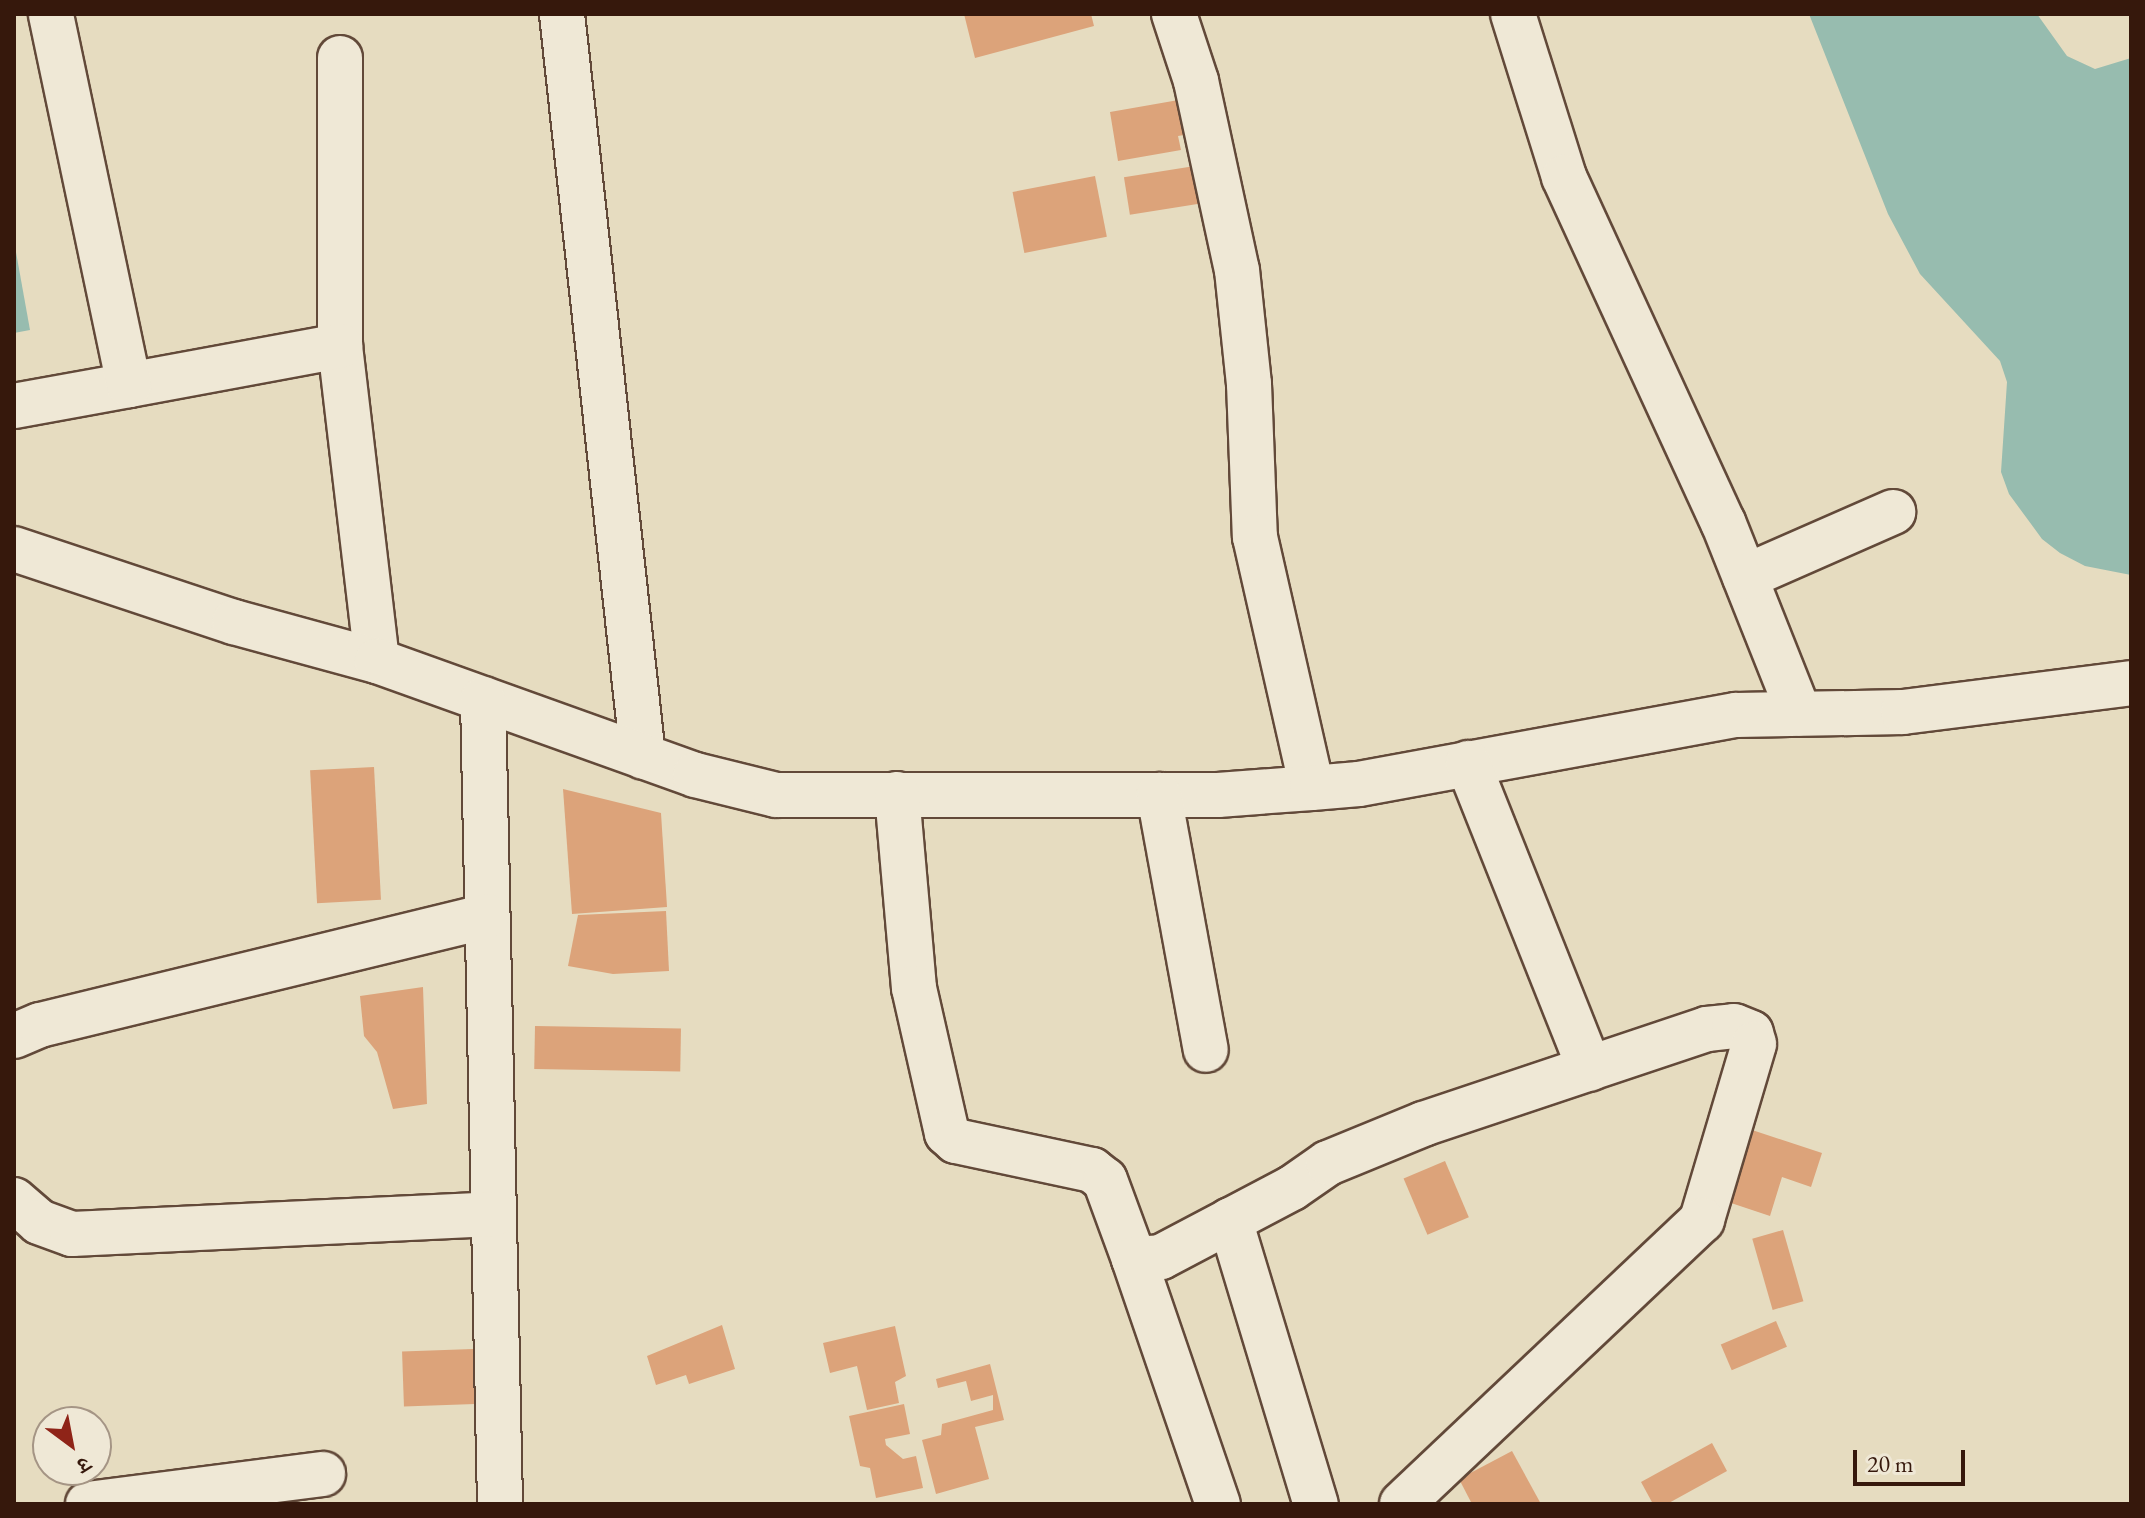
<!DOCTYPE html>
<meta charset="utf-8">
<style>
body{margin:0}
#map{position:relative;width:2145px;height:1518px;overflow:hidden;background:#e6dcc0;font-family:"EB Garamond","Noto Serif Devanagari",serif}
div>[style]{position:absolute}
.water>*{inset:0;background:#97bcaf}
.building>*{inset:0;background:#dca37a;transform-origin:0 0}
.roads{filter:drop-shadow(2px 0 #624939) drop-shadow(-2px 0 #624939) drop-shadow(0 2px #624939) drop-shadow(0 -2px #624939)}
.minor>*{height:44px;margin:-22px;padding:0 22px;transform-origin:22px;border-radius:22px;background:#efe8d6}
span{translate:-50% -50%;white-space:nowrap;text-align:center;line-height:1.15;-webkit-text-stroke:8px #efe8d6;paint-order:stroke}
.frame{position:absolute;inset:0;border:16px solid #36180c;pointer-events:none}
.north{position:absolute;left:32px;top:1406px;width:80px;height:80px;box-sizing:border-box;background:#efe8d6;border:2px solid #a59585;border-radius:50%;rotate:148deg;font-size:22px;font-weight:700;line-height:32px;text-align:center;color:#36180c}
.north::after{content:'';display:block;margin:auto;width:28px;height:36px;background:#8f2418;clip-path:polygon(50% 0,100% 100%,50% 72%,0 100%)}
.scale{position:absolute;left:1853px;top:1450px;width:112px;height:36px;box-sizing:border-box;border:4px solid #36180c;border-top:0;padding-left:10px;font-size:24px;line-height:28px;white-space:nowrap;color:#36180c;-webkit-text-stroke:6px #efe8d6;paint-order:stroke}
</style>
<div id="map">
<div class="water">
<i style="clip-path:polygon(1809px 14px,2037px 14px,2067px 56px,2095px 69px,2131px 58px,2131px 575px,2085px 566px,2060px 553px,2042px 539px,2009px 494px,2001px 472px,2007px 382px,2000px 361px,1920px 274px,1888px 214px)"></i>
<i style="clip-path:polygon(14px 241px,30px 330px,14px 333px)"></i>
</div>
<div class="building">
<i style="clip-path:polygon(964px 14px,1091px 14px,1094px 26px,975px 58px)"></i>
<i style="clip-path:polygon(1190px 98px,1196px 133px,1178px 136px,1181px 150px,1118px 161px,1110px 112px)"></i>
<i style="left:1201px;top:165px;width:38px;height:78px;rotate:81deg"></i>
<i style="left:1095px;top:176px;width:62px;height:84px;rotate:79deg"></i>
<i style="left:374px;top:767px;width:133px;height:64px;rotate:87deg"></i>
<i style="clip-path:polygon(563px 789px,661px 813px,667px 907px,572px 914px)"></i>
<i style="clip-path:polygon(666px 911px,669px 971px,613px 974px,568px 966px,578px 915px)"></i>
<i style="clip-path:polygon(423px 987px,427px 1104px,393px 1109px,377px 1052px,364px 1036px,360px 996px)"></i>
<i style="left:535px;top:1026px;width:146px;height:43px;rotate:1deg"></i>
<i style="clip-path:polygon(1740px 1126px,1822px 1153px,1811px 1187px,1782px 1177px,1770px 1216px,1716px 1198px)"></i>
<i style="left:1445px;top:1161px;width:61px;height:45px;rotate:67deg"></i>
<i style="left:1783px;top:1230px;width:74px;height:32px;rotate:74deg"></i>
<i style="left:1776px;top:1321px;width:28px;height:60px;rotate:67deg"></i>
<i style="clip-path:polygon(722px 1325px,735px 1369px,689px 1384px,686px 1375px,656px 1385px,647px 1356px)"></i>
<i style="clip-path:polygon(895px 1326px,906px 1376px,895px 1382px,899px 1403px,867px 1410px,857px 1366px,830px 1373px,823px 1343px)"></i>
<i style="left:473px;top:1349px;width:55px;height:71px;rotate:88deg"></i>
<i style="clip-path:polygon(990px 1364px,1004px 1420px,975px 1427px,989px 1479px,936px 1494px,922px 1440px,941px 1435px,942px 1424px,993px 1410px,993px 1395px,971px 1401px,966px 1381px,938px 1388px,936px 1379px)"></i>
<i style="clip-path:polygon(904px 1404px,910px 1434px,885px 1439px,886px 1445px,903px 1459px,916px 1456px,923px 1488px,876px 1498px,870px 1468px,860px 1466px,849px 1416px)"></i>
<i style="clip-path:polygon(1712px 1443px,1727px 1471px,1667px 1504px,1653px 1504px,1641px 1482px)"></i>
<i style="clip-path:polygon(1512px 1451px,1541px 1504px,1472px 1504px,1459px 1479px)"></i>
</div>
<div class="roads">
<div class="minor">
<i style="left:562px;top:14px;width:747px;rotate:83.78deg"></i>
<i style="left:1174px;top:14px;width:71px;rotate:71.8deg"></i>
<i style="left:1196px;top:81px;width:193px;rotate:77.8deg"></i>
<i style="left:1237px;top:270px;width:115px;rotate:84deg"></i>
<i style="left:1249px;top:384px;width:153px;rotate:87.8deg"></i>
<i style="left:1255px;top:537px;width:257px;rotate:77.2deg"></i>
<i style="left:1513px;top:14px;width:171px;rotate:72.6deg"></i>
<i style="left:1564px;top:177px;width:380px;rotate:65.3deg"></i>
<i style="left:1723px;top:522px;width:206px;rotate:68.3deg"></i>
<i style="left:340px;top:58px;width:288px;rotate:90deg"></i>
<i style="left:340px;top:346px;width:317px;rotate:83.3deg"></i>
<i style="left:129px;top:385px;width:215px;rotate:-10.5deg"></i>
<i style="left:14px;top:406px;width:117px;rotate:-10.3deg"></i>
<i style="left:129px;top:385px;width:379px;rotate:-101.9deg"></i>
<i style="left:14px;top:549px;width:232px;rotate:18.4deg"></i>
<i style="left:234px;top:622px;width:148px;rotate:15.3deg"></i>
<i style="left:377px;top:661px;width:338px;rotate:19.7deg"></i>
<i style="left:695px;top:775px;width:83px;rotate:13.9deg"></i>
<i style="left:776px;top:795px;width:442px"></i>
<i style="left:1218px;top:795px;width:94px;rotate:-4.3deg"></i>
<i style="left:1312px;top:788px;width:47px;rotate:-4.9deg"></i>
<i style="left:1359px;top:784px;width:383px;rotate:-10.4deg"></i>
<i style="left:1736px;top:715px;width:167px;rotate:-1deg"></i>
<i style="left:1903px;top:712px;width:230px;rotate:-7.2deg"></i>
<i style="left:1745px;top:577px;width:162px;rotate:-23.7deg"></i>
<i style="left:483px;top:699px;width:805px;rotate:88.79deg"></i>
<i style="left:1468px;top:763px;width:329px;rotate:68.3deg"></i>
<i style="left:897px;top:794px;width:195px;rotate:85deg"></i>
<i style="left:914px;top:988px;width:149px;rotate:77.2deg"></i>
<i style="left:947px;top:1133px;width:12px;rotate:42deg"></i>
<i style="left:956px;top:1141px;width:139px;rotate:12deg"></i>
<i style="left:1092px;top:1170px;width:16px;rotate:38deg"></i>
<i style="left:1105px;top:1180px;width:84px;rotate:69.8deg"></i>
<i style="left:1134px;top:1259px;width:27px;rotate:-4deg"></i>
<i style="left:1161px;top:1257px;width:148px;rotate:-27.8deg"></i>
<i style="left:1292px;top:1188px;width:44px;rotate:-34.8deg"></i>
<i style="left:1328px;top:1163px;width:103px;rotate:-22.3deg"></i>
<i style="left:1423px;top:1124px;width:299px;rotate:-18.5deg"></i>
<i style="left:1707px;top:1029px;width:27px;rotate:-6deg"></i>
<i style="left:1734px;top:1026px;width:18px;rotate:22deg"></i>
<i style="left:1751px;top:1033px;width:11px;rotate:75deg"></i>
<i style="left:1754px;top:1044px;width:184px;rotate:106.5deg"></i>
<i style="left:1702px;top:1220px;width:413px;rotate:136.6deg"></i>
<i style="left:1159px;top:795px;width:259px;rotate:79.6deg"></i>
<i style="left:14px;top:1036px;width:28px;rotate:-23deg"></i>
<i style="left:40px;top:1025px;width:460px;rotate:-13.7deg"></i>
<i style="left:14px;top:1200px;width:33px;rotate:41deg"></i>
<i style="left:39px;top:1222px;width:35px;rotate:20deg"></i>
<i style="left:72px;top:1234px;width:422px;rotate:-2.7deg"></i>
<i style="left:1230px;top:1220px;width:297px;rotate:73.2deg"></i>
<i style="left:1134px;top:1259px;width:259px;rotate:71.1deg"></i>
<i style="left:88px;top:1504px;width:237px;rotate:-7.3deg"></i>
</div>
</div>
<div class="frame"></div>
<div class="north">उ</div>
<div class="scale">20 m</div>
</div>
